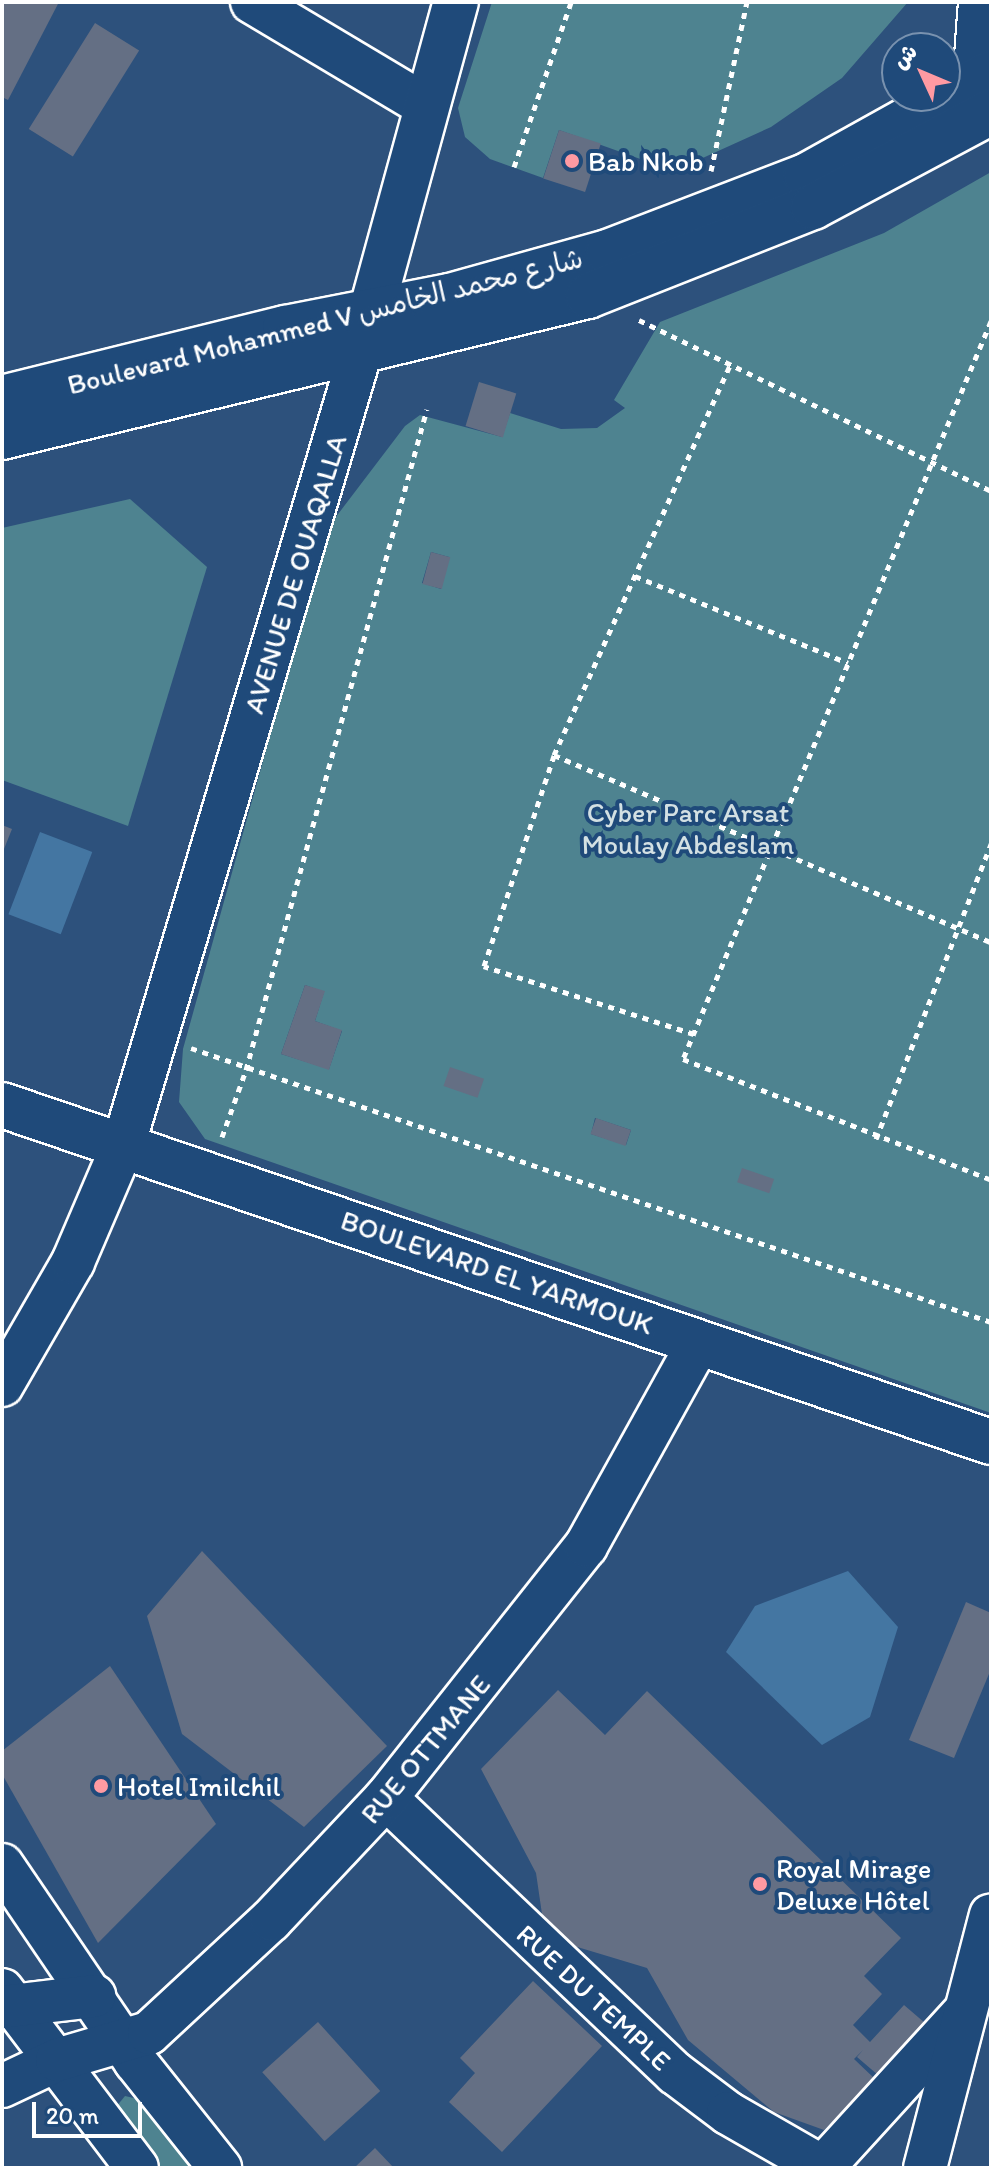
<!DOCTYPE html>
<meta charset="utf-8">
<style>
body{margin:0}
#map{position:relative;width:993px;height:2170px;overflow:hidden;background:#2d517c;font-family:Itim,"Playpen Sans Arabic",sans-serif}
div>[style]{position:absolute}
.green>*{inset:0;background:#4e8390}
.water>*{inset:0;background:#4476a2;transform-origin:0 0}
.building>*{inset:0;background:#646f84;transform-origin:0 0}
.path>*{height:5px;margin-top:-2.5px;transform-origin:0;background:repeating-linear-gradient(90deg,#fff 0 6px,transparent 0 12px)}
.roads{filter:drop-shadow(2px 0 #fff) drop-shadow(-2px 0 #fff) drop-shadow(0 2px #fff) drop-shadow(0 -2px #fff)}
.minor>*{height:42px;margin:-21px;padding:0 21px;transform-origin:21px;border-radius:21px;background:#1f4a7a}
.tertiary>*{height:44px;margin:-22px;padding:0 22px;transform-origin:22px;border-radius:22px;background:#1f4a7a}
.secondary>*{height:44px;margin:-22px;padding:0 22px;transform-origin:22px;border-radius:22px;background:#1f4a7a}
.dots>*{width:22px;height:22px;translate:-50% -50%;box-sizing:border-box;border:4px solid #1f4a7a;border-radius:50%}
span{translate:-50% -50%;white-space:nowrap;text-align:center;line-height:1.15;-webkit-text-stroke:8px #1f4a7a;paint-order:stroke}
.poi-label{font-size:28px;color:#fff}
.left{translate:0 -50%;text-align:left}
.street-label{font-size:28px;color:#fff}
.park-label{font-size:28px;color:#d3e0e3}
.frame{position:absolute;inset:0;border:4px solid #fff;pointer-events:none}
.north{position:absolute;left:881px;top:32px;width:80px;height:80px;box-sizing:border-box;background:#1f4a7a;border:2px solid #7992af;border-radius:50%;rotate:314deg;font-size:22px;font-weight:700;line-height:32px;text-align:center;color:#fff}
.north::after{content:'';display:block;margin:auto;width:28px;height:36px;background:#ff9aa2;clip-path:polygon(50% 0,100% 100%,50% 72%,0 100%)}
.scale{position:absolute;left:32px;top:2102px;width:110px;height:36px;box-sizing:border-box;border:4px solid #fff;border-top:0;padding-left:10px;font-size:24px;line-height:28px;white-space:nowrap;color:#fff;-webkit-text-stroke:6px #1f4a7a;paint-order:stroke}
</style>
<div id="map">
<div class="green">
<i style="clip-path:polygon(492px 2px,908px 2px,842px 78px,771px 127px,674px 171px,559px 130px,543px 178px,490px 159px,465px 137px,458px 108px)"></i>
<i style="clip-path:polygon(evenodd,991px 172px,991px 1413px,205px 1139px,179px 1102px,183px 1049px,318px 563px,329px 526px,405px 426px,420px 415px,502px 437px,510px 413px,561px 429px,597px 428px,625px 408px,614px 400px,660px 322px,884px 233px,991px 172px,431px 552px,449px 557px,441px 589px,422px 583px,431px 552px,991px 172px,305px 985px,324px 992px,315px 1021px,342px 1031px,329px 1069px,281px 1054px,305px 985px,991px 172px,595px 1118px,631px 1130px,626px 1145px,591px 1134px,595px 1118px)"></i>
<i style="clip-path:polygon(130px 499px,207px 567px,128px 826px,2px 780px,2px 528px)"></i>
<i style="clip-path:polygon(125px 2096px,138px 2099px,195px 2168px,157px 2168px,116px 2107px)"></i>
</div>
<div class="water">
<i style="left:40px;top:832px;width:56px;height:88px;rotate:21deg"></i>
<i style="clip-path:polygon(848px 1571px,898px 1627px,870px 1717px,822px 1745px,726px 1652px,755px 1606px)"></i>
</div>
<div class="building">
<i style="clip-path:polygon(2px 2px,59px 2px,8px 100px,2px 97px)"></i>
<i style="left:95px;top:23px;width:52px;height:125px;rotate:32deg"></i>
<i style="left:559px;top:130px;width:44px;height:51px;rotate:18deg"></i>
<i style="left:479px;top:382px;width:39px;height:46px;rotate:17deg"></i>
<i style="left:431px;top:552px;width:20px;height:33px;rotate:15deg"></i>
<i style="clip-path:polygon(2px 825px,12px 829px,2px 854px)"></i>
<i style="clip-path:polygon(305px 985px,325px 991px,315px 1021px,342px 1030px,329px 1070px,281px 1054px)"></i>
<i style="left:450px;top:1067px;width:36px;height:20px;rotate:19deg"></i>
<i style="left:596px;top:1118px;width:37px;height:17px;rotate:19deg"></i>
<i style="left:742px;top:1168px;width:34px;height:15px;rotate:19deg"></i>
<i style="clip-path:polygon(202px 1551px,387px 1746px,304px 1827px,182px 1734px,147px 1616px)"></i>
<i style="clip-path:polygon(966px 1602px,991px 1613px,991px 1669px,954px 1758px,909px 1740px)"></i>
<i style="clip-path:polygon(110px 1666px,216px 1824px,98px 1943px,2px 1774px,2px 1751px)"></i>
<i style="clip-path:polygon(558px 1690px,605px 1735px,647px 1691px,901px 1938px,864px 1976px,882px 1994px,853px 2025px,870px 2042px,904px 2005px,925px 2023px,878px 2075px,857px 2057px,863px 2050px,854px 2059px,875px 2079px,824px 2130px,774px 2112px,688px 2040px,647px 1968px,574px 1946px,542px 1914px,536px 1873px,481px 1769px)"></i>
<i style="clip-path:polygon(533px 1981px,602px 2046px,502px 2152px,449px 2102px,475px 2073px,460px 2058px)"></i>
<i style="left:318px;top:2022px;width:93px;height:75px;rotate:48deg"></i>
<i style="clip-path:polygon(375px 2148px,394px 2168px,354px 2168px)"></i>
</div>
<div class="path">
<i style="left:514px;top:167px;width:175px;rotate:-70.9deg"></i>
<i style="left:711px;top:171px;width:173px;rotate:-78deg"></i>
<i style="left:639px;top:320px;width:391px;rotate:25.9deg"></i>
<i style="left:991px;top:321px;width:800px;rotate:112.65deg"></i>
<i style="left:683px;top:1059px;width:331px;rotate:21.4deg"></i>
<i style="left:635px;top:576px;width:230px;rotate:22.2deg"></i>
<i style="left:554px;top:755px;width:475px;rotate:23.2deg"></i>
<i style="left:694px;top:1034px;width:221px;rotate:-162.1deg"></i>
<i style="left:484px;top:966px;width:222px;rotate:-71.6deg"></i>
<i style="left:554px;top:755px;width:428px;rotate:-65.7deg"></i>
<i style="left:191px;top:1048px;width:846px;rotate:18.91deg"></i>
<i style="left:222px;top:1137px;width:71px;rotate:-70.3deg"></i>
<i style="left:246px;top:1070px;width:685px;rotate:-74.69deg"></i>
<i style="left:876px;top:1139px;width:317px;rotate:-68.7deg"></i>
</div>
<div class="roads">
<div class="minor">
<i style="left:252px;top:2px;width:201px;rotate:30.8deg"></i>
<i style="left:972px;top:111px;width:109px;rotate:-85.8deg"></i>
<i style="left:2px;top:1385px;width:142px;rotate:-60deg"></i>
<i style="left:73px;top:1262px;width:129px;rotate:-66.8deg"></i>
<i style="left:124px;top:1143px;width:827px;rotate:-73.34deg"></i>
<i style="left:386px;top:1798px;width:399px;rotate:43.6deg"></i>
<i style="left:675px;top:2073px;width:66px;rotate:37deg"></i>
<i style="left:728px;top:2113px;width:111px;rotate:29.8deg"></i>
<i style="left:2px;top:1865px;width:237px;rotate:55.8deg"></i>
<i style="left:135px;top:2061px;width:137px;rotate:51.5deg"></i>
<i style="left:2px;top:1990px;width:223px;rotate:52.8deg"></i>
<i style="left:2px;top:2007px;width:93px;rotate:-6.8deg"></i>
<i style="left:2px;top:2086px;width:61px;rotate:-25.3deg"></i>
<i style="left:57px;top:2060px;width:96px;rotate:-16.4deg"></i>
<i style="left:149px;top:2033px;width:166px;rotate:-42.8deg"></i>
<i style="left:271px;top:1920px;width:168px;rotate:-46.7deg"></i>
<i style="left:386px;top:1798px;width:322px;rotate:-51.6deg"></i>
<i style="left:586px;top:1546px;width:233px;rotate:-61deg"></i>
<i style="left:823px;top:2167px;width:206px;rotate:-47.6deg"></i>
<i style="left:925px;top:2168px;width:261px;rotate:-75.4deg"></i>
</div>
<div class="tertiary">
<i style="left:362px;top:345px;width:356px;rotate:-74.7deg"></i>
</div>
<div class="secondary">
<i style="left:2px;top:398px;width:292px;rotate:-13.9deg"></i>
<i style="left:285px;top:328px;width:168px;rotate:-11deg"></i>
<i style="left:450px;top:296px;width:164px;rotate:-15.6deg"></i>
<i style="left:608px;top:252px;width:212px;rotate:-21deg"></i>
<i style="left:806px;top:176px;width:212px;rotate:-29.1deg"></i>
<i style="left:2px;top:437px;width:603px;rotate:-13.53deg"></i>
<i style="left:588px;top:296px;width:242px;rotate:-21.6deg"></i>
<i style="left:813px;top:207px;width:202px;rotate:-28.1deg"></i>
<i style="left:2px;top:1105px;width:1045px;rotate:18.82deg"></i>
</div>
</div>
<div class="dots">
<i style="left:572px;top:161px;background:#ff9aa2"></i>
<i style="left:101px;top:1786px;background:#ff9aa2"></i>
<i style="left:760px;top:1884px;background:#ff9aa2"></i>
</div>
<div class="poi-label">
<span class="left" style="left:588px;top:161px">Bab Nkob</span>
<span class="left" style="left:117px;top:1786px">Hotel Imilchil</span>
<span class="left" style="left:776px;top:1884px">Royal Mirage<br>Deluxe Hôtel</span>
</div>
<div class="street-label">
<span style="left:325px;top:321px;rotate:-14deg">Boulevard Mohammed V شارع محمد الخامس</span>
<span style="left:295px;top:574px;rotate:-73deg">AVENUE DE OUAQALLA</span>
<span style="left:497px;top:1272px;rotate:19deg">BOULEVARD EL YARMOUK</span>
<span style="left:425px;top:1749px;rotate:-50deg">RUE OTTMANE</span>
<span style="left:594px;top:1997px;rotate:43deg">RUE DU TEMPLE</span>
</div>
<div class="park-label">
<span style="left:688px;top:828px">Cyber Parc Arsat<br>Moulay Abdeslam</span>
</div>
<div class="frame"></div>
<div class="north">ش</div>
<div class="scale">20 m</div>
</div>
